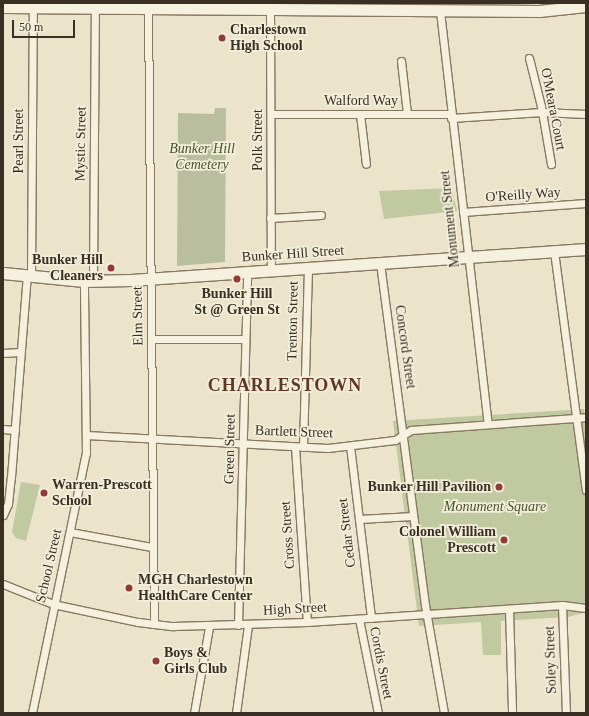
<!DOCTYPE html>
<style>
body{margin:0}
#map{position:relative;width:589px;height:716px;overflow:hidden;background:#ebe4cb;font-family:"Times New Roman",serif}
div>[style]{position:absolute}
.green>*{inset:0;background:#c1c9a0}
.cemetery>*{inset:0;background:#b9bf9e}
.roads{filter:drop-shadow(1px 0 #877861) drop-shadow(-1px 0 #877861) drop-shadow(0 1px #877861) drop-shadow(0 -1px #877861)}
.minor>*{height:7px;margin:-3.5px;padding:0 3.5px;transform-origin:3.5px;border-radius:3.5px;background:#f6f1de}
.secondary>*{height:11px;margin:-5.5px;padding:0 5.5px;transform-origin:5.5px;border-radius:5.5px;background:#f6f1de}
.dots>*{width:11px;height:11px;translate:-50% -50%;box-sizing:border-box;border:2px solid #f3eeda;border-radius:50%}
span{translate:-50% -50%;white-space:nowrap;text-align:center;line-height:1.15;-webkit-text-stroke:3.5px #f3eeda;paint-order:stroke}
.poi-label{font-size:14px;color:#392f23;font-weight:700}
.left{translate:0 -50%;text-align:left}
.right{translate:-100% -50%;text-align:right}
.street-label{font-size:14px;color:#392f23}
.park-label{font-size:14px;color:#47542b;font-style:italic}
.district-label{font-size:18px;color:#623626;font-weight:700;letter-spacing:1px}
.frame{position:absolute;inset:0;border:4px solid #392f23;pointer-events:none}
.scale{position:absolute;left:12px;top:20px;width:63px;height:18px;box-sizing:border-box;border:2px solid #392f23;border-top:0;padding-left:5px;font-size:12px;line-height:14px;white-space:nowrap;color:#392f23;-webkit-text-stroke:3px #f3eeda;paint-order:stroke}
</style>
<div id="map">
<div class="green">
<i style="clip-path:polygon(452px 188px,457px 211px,384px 219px,379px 191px)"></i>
<i style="clip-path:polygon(584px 409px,586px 428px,586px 612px,568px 617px,501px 621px,501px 655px,483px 655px,481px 622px,419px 626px,393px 421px)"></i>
<i style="clip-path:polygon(21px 482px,40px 485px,26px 541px,16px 538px,12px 532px)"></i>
</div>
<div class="cemetery">
<i style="clip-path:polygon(215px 108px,226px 108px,225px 262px,177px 266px,178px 113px,214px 114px)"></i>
</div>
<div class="roads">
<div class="minor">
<i style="left:148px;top:8px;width:616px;rotate:89.44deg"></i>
<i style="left:270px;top:9px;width:261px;rotate:89.8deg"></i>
<i style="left:440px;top:11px;width:416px;rotate:83.4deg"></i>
<i style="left:529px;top:58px;width:49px;rotate:76deg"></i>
<i style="left:541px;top:106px;width:59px;rotate:80.2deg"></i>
<i style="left:401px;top:61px;width:53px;rotate:83.5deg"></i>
<i style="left:271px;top:114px;width:180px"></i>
<i style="left:360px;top:114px;width:50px;rotate:83.2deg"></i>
<i style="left:451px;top:118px;width:91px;rotate:-3.8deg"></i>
<i style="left:542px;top:112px;width:44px;rotate:2.6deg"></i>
<i style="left:463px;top:212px;width:123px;rotate:-4.2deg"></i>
<i style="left:270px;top:218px;width:51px;rotate:-3.4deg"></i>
<i style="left:554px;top:251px;width:241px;rotate:82.4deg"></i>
<i style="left:380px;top:263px;width:345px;rotate:82.5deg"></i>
<i style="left:425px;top:605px;width:110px;rotate:80deg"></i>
<i style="left:31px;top:276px;width:269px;rotate:-89.6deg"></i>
<i style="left:93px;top:281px;width:273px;rotate:-89.6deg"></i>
<i style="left:152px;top:339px;width:93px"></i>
<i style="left:3px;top:353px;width:17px;rotate:-3deg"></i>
<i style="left:3px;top:429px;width:12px;rotate:5deg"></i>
<i style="left:86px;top:435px;width:242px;rotate:3.1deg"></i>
<i style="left:328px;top:448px;width:67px;rotate:-6.8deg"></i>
<i style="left:395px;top:440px;width:19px;rotate:-32deg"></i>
<i style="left:411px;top:430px;width:175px;rotate:-4.2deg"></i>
<i style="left:350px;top:446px;width:173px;rotate:83deg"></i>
<i style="left:295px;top:447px;width:175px;rotate:86.1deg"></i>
<i style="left:303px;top:447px;width:179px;rotate:-88.4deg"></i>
<i style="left:3px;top:515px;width:12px;rotate:-66deg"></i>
<i style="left:8px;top:504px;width:27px;rotate:-84deg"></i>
<i style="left:11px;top:477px;width:203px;rotate:-85.5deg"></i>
<i style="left:359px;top:519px;width:54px;rotate:-3.2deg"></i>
<i style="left:70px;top:532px;width:83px;rotate:10.4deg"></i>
<i style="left:3px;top:584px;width:54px;rotate:21.8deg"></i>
<i style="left:53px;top:604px;width:87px;rotate:12deg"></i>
<i style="left:138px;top:622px;width:35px;rotate:7deg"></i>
<i style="left:173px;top:626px;width:134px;rotate:-1.7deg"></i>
<i style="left:307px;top:622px;width:256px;rotate:-3.8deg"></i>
<i style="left:562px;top:605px;width:24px;rotate:7deg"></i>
<i style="left:562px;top:605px;width:108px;rotate:87.9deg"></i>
<i style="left:509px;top:609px;width:104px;rotate:88.3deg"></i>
<i style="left:359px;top:619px;width:96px;rotate:78.6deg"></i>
<i style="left:238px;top:625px;width:352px;rotate:-88.5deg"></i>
<i style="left:32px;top:713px;width:266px;rotate:-78.3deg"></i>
<i style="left:86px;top:453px;width:172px;rotate:-90.7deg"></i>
<i style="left:194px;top:713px;width:87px;rotate:-80.1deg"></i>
<i style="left:236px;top:713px;width:89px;rotate:-82.2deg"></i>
</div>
<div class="secondary">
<i style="left:3px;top:7px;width:536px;rotate:0.43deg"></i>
<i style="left:539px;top:11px;width:47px;rotate:-6.1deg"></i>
<i style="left:3px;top:273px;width:81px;rotate:5.6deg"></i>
<i style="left:84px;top:281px;width:47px;rotate:-1.2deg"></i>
<i style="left:131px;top:280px;width:456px;rotate:-3.9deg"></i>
</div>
</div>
<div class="dots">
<i style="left:222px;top:38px;background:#913b36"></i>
<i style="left:111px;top:268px;background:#913b36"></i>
<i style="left:237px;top:279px;background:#913b36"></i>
<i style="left:499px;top:487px;background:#913b36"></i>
<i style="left:44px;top:493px;background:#913b36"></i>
<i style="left:504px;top:540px;background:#913b36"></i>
<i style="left:129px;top:588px;background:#913b36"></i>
<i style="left:156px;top:661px;background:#913b36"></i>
</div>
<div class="poi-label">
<span class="left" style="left:230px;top:38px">Charlestown<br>High School</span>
<span class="right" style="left:103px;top:268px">Bunker Hill<br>Cleaners</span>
<span style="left:237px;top:302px">Bunker Hill<br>St @ Green St</span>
<span class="left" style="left:52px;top:493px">Warren-Prescott<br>School</span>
<span class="right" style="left:491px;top:487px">Bunker Hill Pavilion</span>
<span class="right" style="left:496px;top:540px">Colonel William<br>Prescott</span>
<span class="left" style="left:138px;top:588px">MGH Charlestown<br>HealthCare Center</span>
<span class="left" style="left:164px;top:661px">Boys &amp;<br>Girls Club</span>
</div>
<div class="street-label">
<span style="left:361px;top:101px">Walford Way</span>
<span style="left:553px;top:109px;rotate:79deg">O'Meara Court</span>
<span style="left:258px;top:140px;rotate:-90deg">Polk Street</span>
<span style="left:19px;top:141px;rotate:-90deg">Pearl Street</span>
<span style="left:81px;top:144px;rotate:-89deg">Mystic Street</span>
<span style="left:523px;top:195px;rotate:-4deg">O'Reilly Way</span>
<span style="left:450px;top:219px;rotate:-96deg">Monument Street</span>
<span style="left:293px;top:254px;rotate:-4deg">Bunker Hill Street</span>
<span style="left:138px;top:316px;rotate:-91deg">Elm Street</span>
<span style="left:293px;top:321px;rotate:-89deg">Trenton Street</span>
<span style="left:405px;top:347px;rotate:82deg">Concord Street</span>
<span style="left:294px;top:432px;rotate:2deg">Bartlett Street</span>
<span style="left:230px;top:449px;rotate:-89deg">Green Street</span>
<span style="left:347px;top:533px;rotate:-97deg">Cedar Street</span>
<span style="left:288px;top:535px;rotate:-94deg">Cross Street</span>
<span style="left:49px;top:566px;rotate:-77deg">School Street</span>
<span style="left:295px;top:609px;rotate:-3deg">High Street</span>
<span style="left:551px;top:660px;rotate:-92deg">Soley Street</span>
<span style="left:381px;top:663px;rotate:79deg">Cordis Street</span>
</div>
<div class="park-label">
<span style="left:202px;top:157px">Bunker Hill<br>Cemetery</span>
<span style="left:495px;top:507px">Monument Square</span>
</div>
<div class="district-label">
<span style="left:285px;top:385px">CHARLESTOWN</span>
</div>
<div class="frame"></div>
<div class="scale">50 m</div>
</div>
